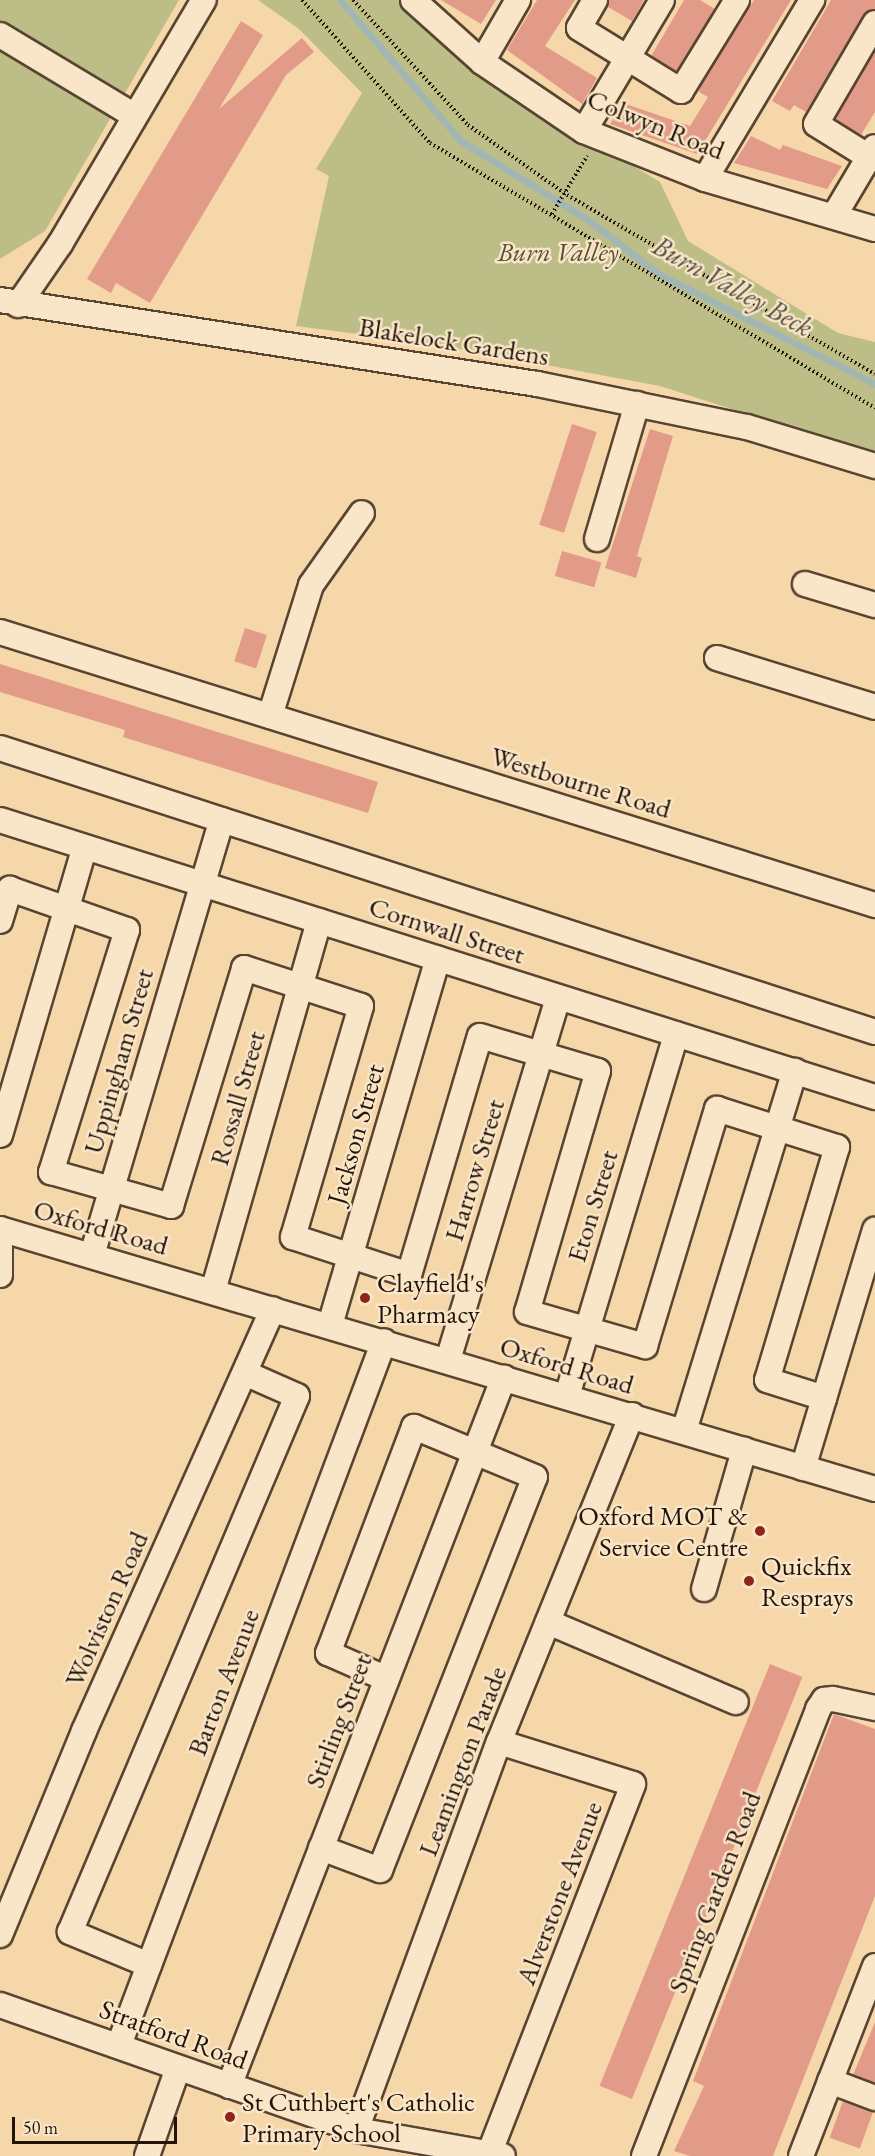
<!DOCTYPE html>
<style>
body{margin:0}
#map{position:relative;width:875px;height:2156px;overflow:hidden;background:#f6d7a9;font-family:"EB Garamond",serif}
div>[style]{position:absolute}
.green>*{inset:0;background:#bdbe87}
.stream>*{height:7px;margin:-3.5px;padding:0 3.5px;transform-origin:3.5px;border-radius:3.5px;background:#a2b7b4}
.building>*{inset:0;background:#e39b89;transform-origin:0 0}
.path>*{height:4px;margin-top:-2px;transform-origin:0;background:repeating-linear-gradient(90deg,#231409 0 1.5px,transparent 0 4.5px)}
.roads{filter:drop-shadow(2px 0 #584531) drop-shadow(-2px 0 #584531) drop-shadow(0 2px #584531) drop-shadow(0 -2px #584531)}
.minor>*{height:24px;margin:-12px;padding:0 12px;transform-origin:12px;border-radius:12px;background:#f9e5c7}
.dots>*{width:16px;height:16px;translate:-50% -50%;box-sizing:border-box;border:3px solid #f9e5c7;border-radius:50%}
span{translate:-50% -50%;white-space:nowrap;text-align:center;line-height:1.15;-webkit-text-stroke:5px #f9e5c7;paint-order:stroke}
.street-label{font-size:27px;color:#231409}
.park-label{font-size:27px;color:#595035;font-style:italic}
.poi-label{font-size:27px;color:#231409}
.left{translate:0 -50%;text-align:left}
.right{translate:-100% -50%;text-align:right}
.water-label{font-size:28px;color:#4f4d45;font-style:italic}
.scale{position:absolute;left:12px;top:2117px;width:165px;height:27px;box-sizing:border-box;border:3px solid #231409;border-top:0;padding-left:8px;font-size:18px;line-height:21px;white-space:nowrap;color:#231409;-webkit-text-stroke:4px #f9e5c7;paint-order:stroke}
</style>
<div id="map">
<div class="green">
<i style="clip-path:polygon(0 0,179px 0,45px 231px,0 259px)"></i>
<i style="clip-path:polygon(258px 0,407px 0,474px 70px,660px 182px,688px 241px,838px 333px,875px 342px,875px 455px,660px 386px,426px 343px,296px 326px,329px 176px,316px 169px,362px 93px,299px 29px)"></i>
</div>
<div class="stream">
<i style="left:340px;top:0;width:186px;rotate:49.4deg"></i>
<i style="left:461px;top:141px;width:148px;rotate:31.8deg"></i>
<i style="left:587px;top:219px;width:88px;rotate:37.6deg"></i>
<i style="left:657px;top:273px;width:245px;rotate:27deg"></i>
</div>
<div class="building">
<i style="clip-path:polygon(441px 0,496px 0,481px 24px)"></i>
<i style="clip-path:polygon(537px 0,575px 0,545px 46px,597px 78px,582px 104px,507px 50px)"></i>
<i style="clip-path:polygon(609px 0,644px 0,632px 21px,608px 7px)"></i>
<i style="clip-path:polygon(684px 0,700px 0,715px 9px,677px 71px,651px 56px)"></i>
<i style="clip-path:polygon(754px 0,791px 0,697px 154px,610px 124px,623px 103px,690px 126px,708px 97px,699px 92px,701px 85px)"></i>
<i style="clip-path:polygon(831px 0,875px 0,875px 9px,863px 16px,806px 112px,794px 105px,790px 111px,772px 101px)"></i>
<i style="clip-path:polygon(241px 21px,263px 35px,219px 109px,302px 38px,314px 52px,286px 75px,150px 303px,116px 283px,111px 293px,87px 279px)"></i>
<i style="clip-path:polygon(875px 51px,875px 112px,861px 135px,835px 119px)"></i>
<i style="clip-path:polygon(751px 136px,780px 150px,783px 145px,842px 166px,827px 189px,734px 163px)"></i>
<i style="left:572px;top:424px;width:26px;height:106px;rotate:18deg"></i>
<i style="clip-path:polygon(650px 429px,673px 436px,637px 556px,642px 558px,636px 578px,605px 568px)"></i>
<i style="left:562px;top:551px;width:41px;height:26px;rotate:16deg"></i>
<i style="left:245px;top:628px;width:23px;height:35px;rotate:18deg"></i>
<i style="clip-path:polygon(0 664px,378px 782px,368px 813px,123px 737px,125px 730px,0 692px)"></i>
<i style="left:770px;top:1664px;width:35px;height:455px;rotate:22deg"></i>
<i style="clip-path:polygon(834px 1714px,875px 1729px,875px 1896px,773px 2156px,690px 2156px,674px 2151px,704px 2086px,693px 2081px)"></i>
<i style="clip-path:polygon(875px 2022px,875px 2083px,853px 2075px)"></i>
<i style="left:843px;top:2101px;width:32px;height:39px;rotate:20deg"></i>
</div>
<div class="path">
<i style="left:302px;top:0;width:192px;rotate:48.2deg"></i>
<i style="left:430px;top:143px;width:518px;rotate:30.77deg"></i>
<i style="left:353px;top:0;width:170px;rotate:47.4deg"></i>
<i style="left:468px;top:125px;width:121px;rotate:35.3deg"></i>
<i style="left:567px;top:195px;width:356px;rotate:30.2deg"></i>
<i style="left:552px;top:214px;width:68px;rotate:-58.9deg"></i>
</div>
<div class="roads">
<div class="minor">
<i style="left:413px;top:0;width:93px;rotate:41.9deg"></i>
<i style="left:482px;top:62px;width:123px;rotate:34.1deg"></i>
<i style="left:584px;top:131px;width:130px;rotate:21.6deg"></i>
<i style="left:705px;top:179px;width:177px;rotate:16.4deg"></i>
<i style="left:595px;top:0;width:32px;rotate:120deg"></i>
<i style="left:579px;top:28px;width:120px;rotate:31.7deg"></i>
<i style="left:681px;top:91px;width:107px;rotate:-58.4deg"></i>
<i style="left:0;top:35px;width:157px;rotate:31deg"></i>
<i style="left:482px;top:62px;width:72px;rotate:-59.9deg"></i>
<i style="left:584px;top:131px;width:152px;rotate:-59.2deg"></i>
<i style="left:869px;top:157px;width:62px;rotate:-148.1deg"></i>
<i style="left:816px;top:124px;width:117px;rotate:-59.7deg"></i>
<i style="left:705px;top:179px;width:209px;rotate:-59.1deg"></i>
<i style="left:834px;top:216px;width:80px;rotate:-59.3deg"></i>
<i style="left:0;top:300px;width:544px;rotate:8.89deg"></i>
<i style="left:537px;top:384px;width:214px;rotate:11.6deg"></i>
<i style="left:747px;top:427px;width:134px;rotate:16.9deg"></i>
<i style="left:18px;top:305px;width:74px;rotate:-55.5deg"></i>
<i style="left:60px;top:244px;width:283px;rotate:-59.5deg"></i>
<i style="left:597px;top:539px;width:141px;rotate:-73.5deg"></i>
<i style="left:805px;top:584px;width:73px;rotate:16.7deg"></i>
<i style="left:0;top:632px;width:917px;rotate:17.33deg"></i>
<i style="left:717px;top:658px;width:165px;rotate:17.2deg"></i>
<i style="left:270px;top:716px;width:137px;rotate:-72.6deg"></i>
<i style="left:311px;top:585px;width:88px;rotate:-54.7deg"></i>
<i style="left:0;top:748px;width:920px;rotate:17.98deg"></i>
<i style="left:0;top:820px;width:918px;rotate:17.57deg"></i>
<i style="left:0;top:921px;width:34px;rotate:-73deg"></i>
<i style="left:10px;top:889px;width:124px;rotate:19.3deg"></i>
<i style="left:127px;top:930px;width:254px;rotate:107.4deg"></i>
<i style="left:51px;top:1172px;width:125px;rotate:15.8deg"></i>
<i style="left:171px;top:1206px;width:249px;rotate:-72.9deg"></i>
<i style="left:244px;top:968px;width:123px;rotate:18deg"></i>
<i style="left:361px;top:1006px;width:241px;rotate:106.4deg"></i>
<i style="left:293px;top:1237px;width:122px;rotate:18.1deg"></i>
<i style="left:409px;top:1275px;width:249px;rotate:-73.5deg"></i>
<i style="left:480px;top:1036px;width:123px;rotate:16.5deg"></i>
<i style="left:598px;top:1071px;width:251px;rotate:106.4deg"></i>
<i style="left:527px;top:1312px;width:123px;rotate:16.1deg"></i>
<i style="left:645px;top:1346px;width:248px;rotate:-73.1deg"></i>
<i style="left:717px;top:1109px;width:126px;rotate:17.6deg"></i>
<i style="left:837px;top:1147px;width:243px;rotate:106.7deg"></i>
<i style="left:767px;top:1380px;width:60px;rotate:17.5deg"></i>
<i style="left:0;top:1135px;width:300px;rotate:-73.6deg"></i>
<i style="left:0;top:1229px;width:913px;rotate:16.55deg"></i>
<i style="left:92px;top:1255px;width:454px;rotate:-73.4deg"></i>
<i style="left:0;top:1275px;width:46px;rotate:-90deg"></i>
<i style="left:213px;top:1291px;width:385px;rotate:-74deg"></i>
<i style="left:330px;top:1325px;width:382px;rotate:-73.6deg"></i>
<i style="left:448px;top:1360px;width:379px;rotate:-73.1deg"></i>
<i style="left:567px;top:1396px;width:378px;rotate:-73.2deg"></i>
<i style="left:684px;top:1431px;width:377px;rotate:-72.9deg"></i>
<i style="left:803px;top:1468px;width:249px;rotate:-73.2deg"></i>
<i style="left:704px;top:1589px;width:145px;rotate:-73.9deg"></i>
<i style="left:548px;top:1622px;width:204px;rotate:23.1deg"></i>
<i style="left:321px;top:1848px;width:63px;rotate:20.4deg"></i>
<i style="left:380px;top:1870px;width:422px;rotate:-68.5deg"></i>
<i style="left:535px;top:1477px;width:131px;rotate:-157.5deg"></i>
<i style="left:414px;top:1427px;width:242px;rotate:110.8deg"></i>
<i style="left:328px;top:1653px;width:64px;rotate:23.8deg"></i>
<i style="left:0;top:1935px;width:221px;rotate:-67.6deg"></i>
<i style="left:84px;top:1731px;width:462px;rotate:-65.9deg"></i>
<i style="left:149px;top:1965px;width:86px;rotate:-157.3deg"></i>
<i style="left:70px;top:1932px;width:582px;rotate:-67.05deg"></i>
<i style="left:297px;top:1396px;width:57px;rotate:-156.1deg"></i>
<i style="left:0;top:2005px;width:377px;rotate:19.3deg"></i>
<i style="left:356px;top:2130px;width:149px;rotate:10deg"></i>
<i style="left:119px;top:2045px;width:752px;rotate:-69.37deg"></i>
<i style="left:830px;top:2081px;width:48px;rotate:20.7deg"></i>
<i style="left:229px;top:2086px;width:760px;rotate:-68.8deg"></i>
<i style="left:356px;top:2130px;width:414px;rotate:-69.8deg"></i>
<i style="left:499px;top:1742px;width:353px;rotate:-67.9deg"></i>
<i style="left:489px;top:2154px;width:397px;rotate:-68.7deg"></i>
<i style="left:633px;top:1784px;width:140px;rotate:-162.6deg"></i>
<i style="left:147px;top:2156px;width:93px;rotate:-70.6deg"></i>
<i style="left:644px;top:2156px;width:480px;rotate:-68.7deg"></i>
<i style="left:818px;top:1709px;width:11px;rotate:-56deg"></i>
<i style="left:824px;top:1700px;width:9px;rotate:-6deg"></i>
<i style="left:833px;top:1699px;width:43px;rotate:12.1deg"></i>
<i style="left:801px;top:2156px;width:204px;rotate:-68.7deg"></i>
</div>
</div>
<div class="dots">
<i style="left:365px;top:1298px;background:#8f2418"></i>
<i style="left:760px;top:1531px;background:#8f2418"></i>
<i style="left:749px;top:1581px;background:#8f2418"></i>
<i style="left:230px;top:2117px;background:#8f2418"></i>
</div>
<div class="street-label">
<span style="left:656px;top:124px;rotate:22deg">Colwyn Road</span>
<span style="left:454px;top:341px;rotate:9deg">Blakelock Gardens</span>
<span style="left:581px;top:782px;rotate:17deg">Westbourne Road</span>
<span style="left:447px;top:930px;rotate:18deg">Cornwall Street</span>
<span style="left:118px;top:1061px;rotate:-74deg">Uppingham Street</span>
<span style="left:237px;top:1098px;rotate:-74deg">Rossall Street</span>
<span style="left:355px;top:1134px;rotate:-74deg">Jackson Street</span>
<span style="left:474px;top:1170px;rotate:-73deg">Harrow Street</span>
<span style="left:592px;top:1206px;rotate:-73deg">Eton Street</span>
<span style="left:101px;top:1227px;rotate:16deg">Oxford Road</span>
<span style="left:567px;top:1365px;rotate:17deg">Oxford Road</span>
<span style="left:106px;top:1609px;rotate:-66deg">Wolviston Road</span>
<span style="left:223px;top:1682px;rotate:-69deg">Barton Avenue</span>
<span style="left:338px;top:1721px;rotate:-69deg">Stirling Street</span>
<span style="left:462px;top:1761px;rotate:-69deg">Leamington Parade</span>
<span style="left:714px;top:1892px;rotate:-69deg">Spring Garden Road</span>
<span style="left:559px;top:1893px;rotate:-69deg">Alverstone Avenue</span>
<span style="left:174px;top:2034px;rotate:20deg">Stratford Road</span>
</div>
<div class="park-label">
<span style="left:558px;top:252px">Burn Valley</span>
</div>
<div class="poi-label">
<span class="left" style="left:377px;top:1298px">Clayfield's<br>Pharmacy</span>
<span class="right" style="left:748px;top:1531px">Oxford MOT &amp;<br>Service Centre</span>
<span class="left" style="left:761px;top:1581px">Quickfix<br>Resprays</span>
<span class="left" style="left:242px;top:2117px">St Cuthbert's Catholic<br>Primary School</span>
</div>
<div class="water-label">
<span style="left:733px;top:286px;rotate:29deg">Burn Valley Beck</span>
</div>
<div class="scale">50 m</div>
</div>
